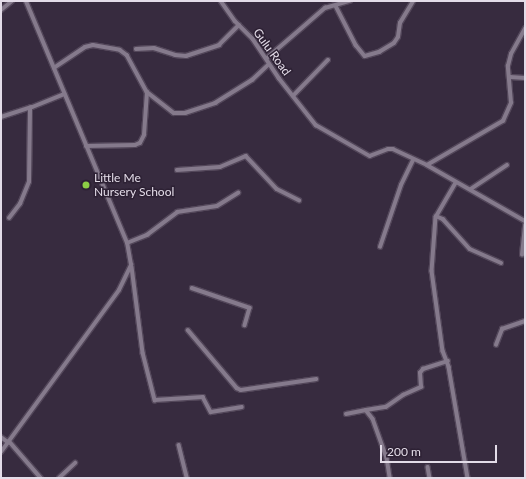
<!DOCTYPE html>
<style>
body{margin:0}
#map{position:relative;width:526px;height:479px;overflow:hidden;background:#372b3f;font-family:Lato,sans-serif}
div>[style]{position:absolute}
.roads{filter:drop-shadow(1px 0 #53475a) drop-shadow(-1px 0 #53475a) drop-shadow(0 1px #53475a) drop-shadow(0 -1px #53475a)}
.minor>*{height:3.5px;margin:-1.75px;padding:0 1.75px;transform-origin:1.75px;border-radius:1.75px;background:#857a8c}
.dots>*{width:11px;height:11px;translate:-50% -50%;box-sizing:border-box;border:2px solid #2d2134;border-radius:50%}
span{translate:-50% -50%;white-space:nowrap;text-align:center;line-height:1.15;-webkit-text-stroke:3px #2d2134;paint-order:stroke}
.street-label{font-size:12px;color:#e3dce8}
.poi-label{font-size:12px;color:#e3dce8}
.left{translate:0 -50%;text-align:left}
.frame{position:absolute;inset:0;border:2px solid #e3dce8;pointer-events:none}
.scale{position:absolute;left:380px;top:445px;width:117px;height:18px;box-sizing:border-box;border:2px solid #e3dce8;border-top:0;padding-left:5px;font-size:12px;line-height:14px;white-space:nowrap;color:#e3dce8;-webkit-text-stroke:3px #2d2134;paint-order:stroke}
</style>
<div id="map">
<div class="roads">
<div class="minor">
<i style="left:221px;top:1px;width:24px;rotate:55deg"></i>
<i style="left:235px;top:21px;width:25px;rotate:45deg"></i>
<i style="left:253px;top:39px;width:47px;rotate:56.3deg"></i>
<i style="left:279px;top:78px;width:60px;rotate:51.8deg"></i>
<i style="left:316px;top:125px;width:62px;rotate:29.9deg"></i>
<i style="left:370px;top:156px;width:19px;rotate:-21deg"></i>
<i style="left:388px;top:149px;width:5px"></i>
<i style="left:393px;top:149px;width:38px;rotate:25deg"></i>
<i style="left:427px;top:165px;width:113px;rotate:29.7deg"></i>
<i style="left:336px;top:6px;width:44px;rotate:62.9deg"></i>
<i style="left:356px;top:45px;width:14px;rotate:51deg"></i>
<i style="left:365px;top:56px;width:15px;rotate:-16deg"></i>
<i style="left:379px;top:52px;width:17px;rotate:-31deg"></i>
<i style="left:394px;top:43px;width:7px;rotate:-56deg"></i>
<i style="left:398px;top:37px;width:14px;rotate:-82deg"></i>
<i style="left:400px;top:23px;width:26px;rotate:-59deg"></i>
<i style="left:1px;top:10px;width:14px;rotate:-39deg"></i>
<i style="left:136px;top:49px;width:18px;rotate:-3deg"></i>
<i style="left:154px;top:48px;width:22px;rotate:18deg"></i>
<i style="left:175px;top:55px;width:11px;rotate:5deg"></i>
<i style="left:186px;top:56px;width:35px;rotate:-18deg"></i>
<i style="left:219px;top:45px;width:28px;rotate:-45deg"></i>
<i style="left:267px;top:58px;width:77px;rotate:-40.8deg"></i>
<i style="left:325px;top:8px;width:26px;rotate:-16deg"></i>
<i style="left:54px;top:68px;width:37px;rotate:-34deg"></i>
<i style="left:85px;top:47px;width:8px;rotate:-14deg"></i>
<i style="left:93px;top:45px;width:27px;rotate:10deg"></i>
<i style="left:120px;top:50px;width:9px;rotate:36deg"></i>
<i style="left:127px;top:55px;width:42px;rotate:61.6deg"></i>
<i style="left:147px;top:92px;width:34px;rotate:38deg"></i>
<i style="left:174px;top:113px;width:11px"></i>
<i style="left:185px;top:113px;width:32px;rotate:-18deg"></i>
<i style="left:215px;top:103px;width:44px;rotate:-31.9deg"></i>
<i style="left:252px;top:80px;width:23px;rotate:-43deg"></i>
<i style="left:510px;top:77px;width:15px;rotate:4deg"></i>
<i style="left:293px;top:96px;width:50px;rotate:-45.8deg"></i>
<i style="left:1px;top:117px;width:32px;rotate:-18deg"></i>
<i style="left:86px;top:146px;width:49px;rotate:-1.2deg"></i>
<i style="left:135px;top:145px;width:5px;rotate:-22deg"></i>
<i style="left:140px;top:143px;width:9px;rotate:-63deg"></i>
<i style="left:144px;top:135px;width:43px;rotate:-86deg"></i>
<i style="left:427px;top:165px;width:88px;rotate:-30.1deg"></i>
<i style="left:503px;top:121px;width:20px;rotate:-66deg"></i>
<i style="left:511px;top:103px;width:37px;rotate:-95deg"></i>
<i style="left:508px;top:66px;width:12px;rotate:-76deg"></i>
<i style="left:511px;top:54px;width:29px;rotate:-61deg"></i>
<i style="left:177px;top:170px;width:43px;rotate:-4deg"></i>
<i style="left:220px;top:167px;width:28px;rotate:-23deg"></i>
<i style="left:246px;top:156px;width:45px;rotate:46.8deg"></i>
<i style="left:277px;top:189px;width:25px;rotate:27deg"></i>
<i style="left:456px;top:183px;width:39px;rotate:120deg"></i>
<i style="left:436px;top:217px;width:54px;rotate:94.2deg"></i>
<i style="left:432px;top:271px;width:81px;rotate:82.2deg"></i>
<i style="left:443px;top:351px;width:17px;rotate:69deg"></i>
<i style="left:449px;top:367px;width:113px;rotate:80.3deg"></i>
<i style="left:471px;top:189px;width:43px;rotate:-33.7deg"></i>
<i style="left:436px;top:216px;width:8px;rotate:23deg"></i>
<i style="left:443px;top:219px;width:40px;rotate:48deg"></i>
<i style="left:470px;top:249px;width:34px;rotate:24deg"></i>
<i style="left:9px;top:218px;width:18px;rotate:-52deg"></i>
<i style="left:20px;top:204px;width:24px;rotate:-68deg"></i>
<i style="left:29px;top:182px;width:74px;rotate:-89.2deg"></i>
<i style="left:30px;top:108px;width:37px;rotate:-22deg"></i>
<i style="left:127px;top:243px;width:22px;rotate:-22deg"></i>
<i style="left:147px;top:235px;width:38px;rotate:-37deg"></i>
<i style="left:177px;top:212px;width:40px;rotate:-8.5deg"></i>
<i style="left:217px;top:206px;width:25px;rotate:-32deg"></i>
<i style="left:380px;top:247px;width:65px;rotate:-71.3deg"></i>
<i style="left:401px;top:185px;width:28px;rotate:-64deg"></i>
<i style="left:522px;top:255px;width:30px;rotate:-84deg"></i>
<i style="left:132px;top:267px;width:87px;rotate:82.7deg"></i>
<i style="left:143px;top:353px;width:49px;rotate:75.7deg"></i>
<i style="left:155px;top:400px;width:48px;rotate:-3.6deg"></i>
<i style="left:203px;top:397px;width:17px;rotate:62deg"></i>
<i style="left:211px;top:412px;width:31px;rotate:-9deg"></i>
<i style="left:192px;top:288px;width:61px;rotate:19deg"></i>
<i style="left:250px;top:308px;width:18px;rotate:106deg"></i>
<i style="left:188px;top:330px;width:76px;rotate:49.8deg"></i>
<i style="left:237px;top:388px;width:4px;rotate:27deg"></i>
<i style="left:241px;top:390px;width:76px;rotate:-8.3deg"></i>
<i style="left:496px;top:345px;width:17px;rotate:-69deg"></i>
<i style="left:502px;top:329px;width:24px;rotate:-19deg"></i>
<i style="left:366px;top:410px;width:20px;rotate:-9deg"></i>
<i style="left:386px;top:407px;width:21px;rotate:-35deg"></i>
<i style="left:403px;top:395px;width:20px;rotate:-24deg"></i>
<i style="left:421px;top:387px;width:14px;rotate:-94deg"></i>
<i style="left:420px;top:373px;width:5px;rotate:-53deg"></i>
<i style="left:423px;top:369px;width:26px;rotate:-18deg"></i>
<i style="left:346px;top:414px;width:20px;rotate:-11deg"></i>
<i style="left:366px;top:410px;width:11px;rotate:52deg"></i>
<i style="left:373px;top:419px;width:41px;rotate:70.3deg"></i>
<i style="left:387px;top:458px;width:20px;rotate:81deg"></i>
<i style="left:1px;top:437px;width:9px;rotate:36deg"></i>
<i style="left:9px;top:441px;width:49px;rotate:49.1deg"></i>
<i style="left:179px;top:445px;width:34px;rotate:76deg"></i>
<i style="left:1px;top:452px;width:200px;rotate:-53.9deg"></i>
<i style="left:119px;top:290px;width:28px;rotate:-64deg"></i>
<i style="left:131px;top:265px;width:22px;rotate:-100deg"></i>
<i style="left:127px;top:243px;width:262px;rotate:-112.7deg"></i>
<i style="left:428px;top:467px;width:11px;rotate:80deg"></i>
<i style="left:59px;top:478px;width:22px;rotate:-43deg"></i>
</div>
</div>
<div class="dots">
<i style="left:86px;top:185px;background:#8cce45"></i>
</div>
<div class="street-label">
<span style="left:272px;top:52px;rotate:54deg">Gulu Road</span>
</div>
<div class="poi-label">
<span class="left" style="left:94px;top:185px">Little Me<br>Nursery School</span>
</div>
<div class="frame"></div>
<div class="scale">200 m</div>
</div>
